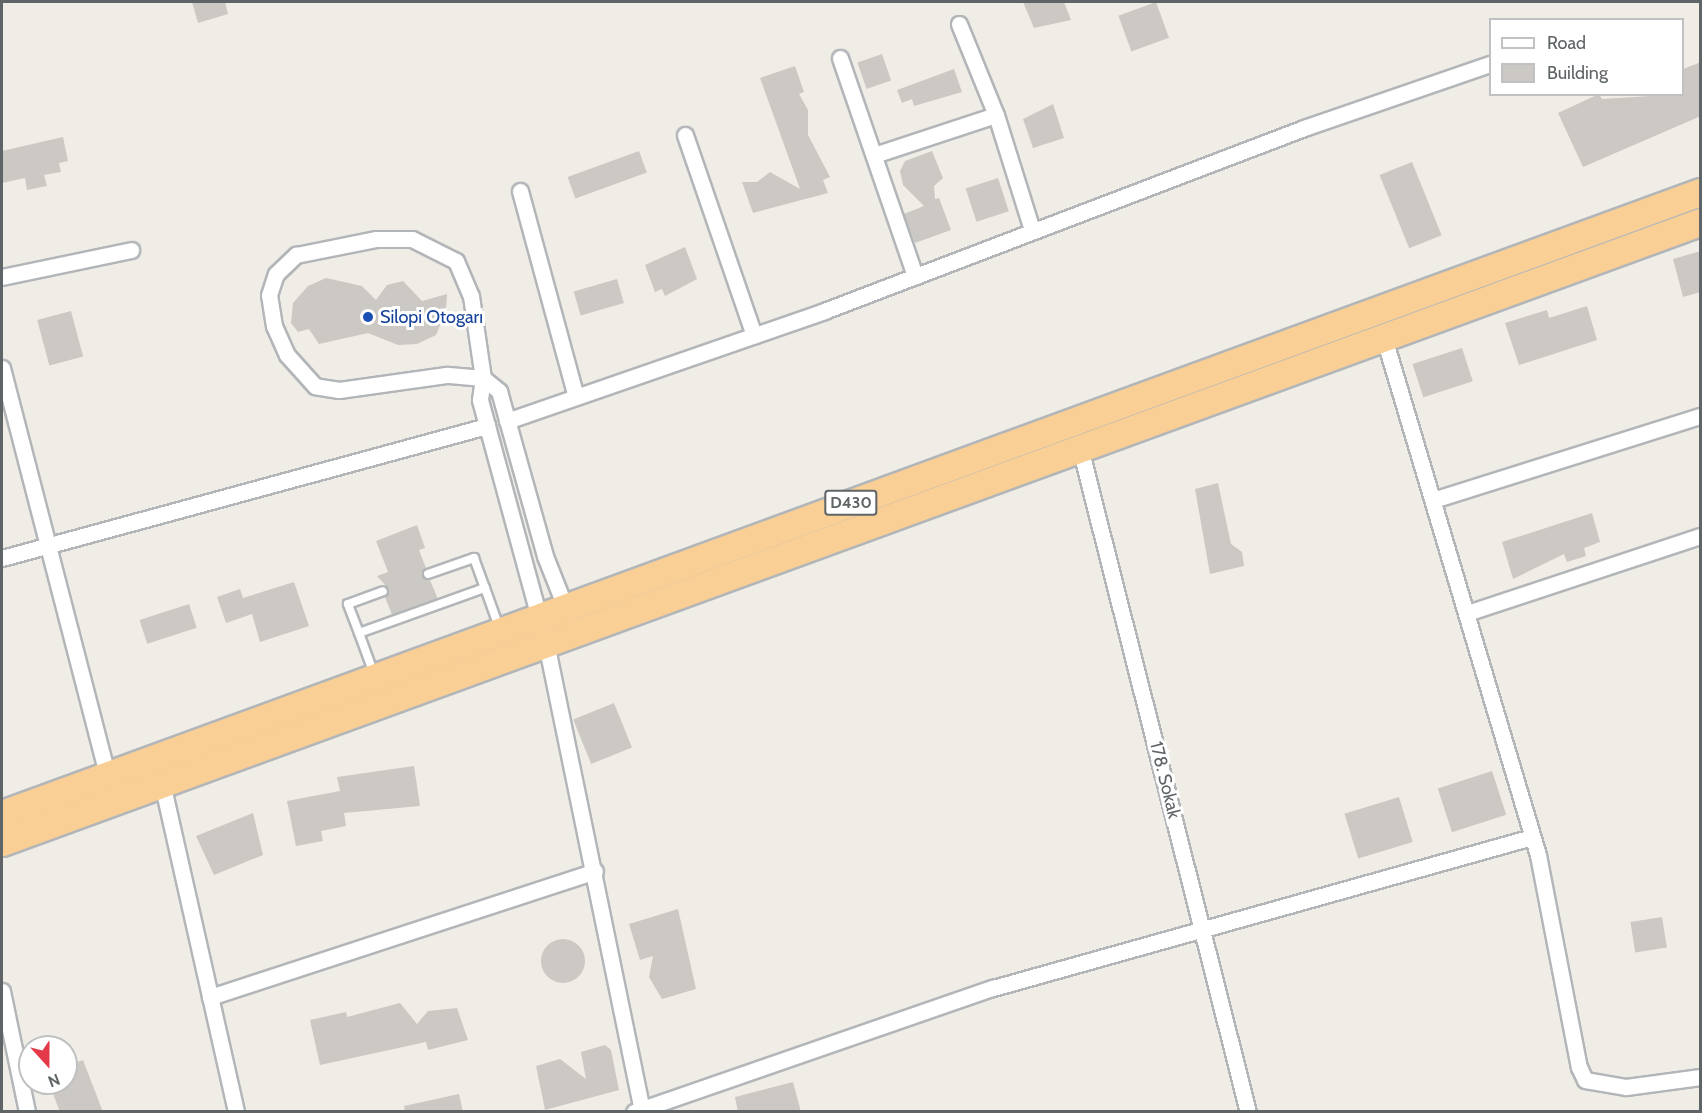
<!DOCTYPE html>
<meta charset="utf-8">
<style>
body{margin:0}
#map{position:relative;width:1702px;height:1113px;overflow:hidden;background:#f0ede7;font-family:Cabin,sans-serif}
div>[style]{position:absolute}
.building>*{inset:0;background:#ccc8c4;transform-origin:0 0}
.round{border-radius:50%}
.roads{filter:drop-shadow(2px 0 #b2b6b9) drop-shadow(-2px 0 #b2b6b9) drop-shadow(0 2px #b2b6b9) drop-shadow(0 -2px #b2b6b9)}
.lane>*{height:8px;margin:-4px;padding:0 4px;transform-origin:4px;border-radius:4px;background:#fff}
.street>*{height:15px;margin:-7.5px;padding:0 7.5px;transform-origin:7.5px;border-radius:7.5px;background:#fff}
.highway>*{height:27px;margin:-13.5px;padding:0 13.5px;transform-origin:13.5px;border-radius:13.5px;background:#f9cf96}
.dots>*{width:16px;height:16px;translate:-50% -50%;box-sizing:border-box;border:3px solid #fff;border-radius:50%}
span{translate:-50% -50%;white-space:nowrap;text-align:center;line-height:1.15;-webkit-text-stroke:6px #fff;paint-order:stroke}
.shield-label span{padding:2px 4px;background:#fff;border:2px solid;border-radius:4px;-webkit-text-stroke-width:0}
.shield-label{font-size:16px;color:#5f6467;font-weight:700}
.transit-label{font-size:18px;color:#164399}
.left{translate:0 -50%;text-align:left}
.street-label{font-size:18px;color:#5f6467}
.frame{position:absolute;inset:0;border:3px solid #5f6467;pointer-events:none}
.legend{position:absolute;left:1489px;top:18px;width:195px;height:78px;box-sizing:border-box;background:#fff;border:2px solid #bfc1c2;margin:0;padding:8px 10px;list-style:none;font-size:18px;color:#5f6467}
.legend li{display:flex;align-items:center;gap:12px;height:30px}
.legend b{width:30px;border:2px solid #bfc1c2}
.north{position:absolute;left:18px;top:1035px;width:60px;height:60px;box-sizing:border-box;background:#fff;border:2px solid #bfc1c2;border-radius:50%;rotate:159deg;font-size:16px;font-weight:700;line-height:24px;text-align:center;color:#5f6467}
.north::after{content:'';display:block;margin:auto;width:21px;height:27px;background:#e33a4a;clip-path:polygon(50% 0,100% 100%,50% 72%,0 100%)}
</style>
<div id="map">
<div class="building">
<i style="clip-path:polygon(192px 2px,225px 2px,228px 14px,198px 23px)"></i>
<i style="clip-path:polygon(1023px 2px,1064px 2px,1071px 20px,1034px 28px)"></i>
<i style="left:1156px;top:2px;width:38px;height:40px;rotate:70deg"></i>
<i style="left:882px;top:54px;width:28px;height:26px;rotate:71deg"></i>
<i style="clip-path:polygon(1701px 62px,1701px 116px,1583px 167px,1558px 113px,1599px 94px,1602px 99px,1683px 94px,1683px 69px)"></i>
<i style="clip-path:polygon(795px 66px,804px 92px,799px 94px,808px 110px,808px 135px,830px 177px,823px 180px,828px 193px,753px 213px,742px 182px,757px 182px,770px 172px,800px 189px,760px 78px)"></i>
<i style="clip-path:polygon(954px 69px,962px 92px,914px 106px,912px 99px,902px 103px,897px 90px)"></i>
<i style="clip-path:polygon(1053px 104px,1064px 138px,1033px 148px,1023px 119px)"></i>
<i style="clip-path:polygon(63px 137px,68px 161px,59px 163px,61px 172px,44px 175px,47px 186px,27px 190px,25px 178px,2px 183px,2px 151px)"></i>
<i style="left:639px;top:151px;width:23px;height:76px;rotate:70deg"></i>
<i style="clip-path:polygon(932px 151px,943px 178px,934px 186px,935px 199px,939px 198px,951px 230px,915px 243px,904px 214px,924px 206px,903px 185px,900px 171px,905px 161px)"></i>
<i style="left:1412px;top:162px;width:79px;height:35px;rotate:68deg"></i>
<i style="left:998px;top:178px;width:35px;height:34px;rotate:72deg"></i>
<i style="clip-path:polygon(685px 247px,697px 279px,665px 296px,662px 289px,655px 292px,645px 265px)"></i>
<i style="clip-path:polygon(1701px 251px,1701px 292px,1683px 297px,1673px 259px)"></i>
<i style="clip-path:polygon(326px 278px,362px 286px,376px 300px,387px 285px,403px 281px,422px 301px,447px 294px,446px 311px,436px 335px,417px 344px,398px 345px,368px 333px,319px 344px,309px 329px,298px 332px,291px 323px,293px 303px,308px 286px)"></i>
<i style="left:617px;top:279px;width:25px;height:45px;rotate:74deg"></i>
<i style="clip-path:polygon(1587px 306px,1597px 340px,1519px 365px,1505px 323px,1547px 310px,1549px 318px)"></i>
<i style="left:71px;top:311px;width:47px;height:35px;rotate:75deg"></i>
<i style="left:1462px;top:348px;width:35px;height:52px;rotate:72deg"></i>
<i style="clip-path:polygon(1218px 483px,1231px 544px,1242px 552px,1244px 566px,1210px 574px,1195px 489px)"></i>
<i style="clip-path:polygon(1592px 513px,1600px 542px,1584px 548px,1586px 556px,1567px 562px,1564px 554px,1513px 579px,1502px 542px)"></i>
<i style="clip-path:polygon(417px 525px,425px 548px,419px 550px,426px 568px,422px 575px,430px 580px,438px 599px,392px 615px,385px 597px,388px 588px,377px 576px,388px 572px,376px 541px)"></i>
<i style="clip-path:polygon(294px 582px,309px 626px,260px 642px,252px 614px,226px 623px,217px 597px,240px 589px,243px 598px)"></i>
<i style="left:189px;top:604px;width:25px;height:52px;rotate:72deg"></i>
<i style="left:614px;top:703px;width:48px;height:44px;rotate:68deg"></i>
<i style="clip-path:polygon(414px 766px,420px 806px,344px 813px,346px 826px,321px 831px,323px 841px,296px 846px,287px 801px,340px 791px,337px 777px)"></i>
<i style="left:1492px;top:771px;width:46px;height:57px;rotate:72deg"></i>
<i style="left:1399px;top:797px;width:47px;height:57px;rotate:73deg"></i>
<i style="clip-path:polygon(253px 813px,263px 855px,214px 875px,196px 836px)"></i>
<i style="clip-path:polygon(678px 909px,696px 989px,662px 999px,649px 977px,653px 956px,640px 960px,629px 924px)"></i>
<i style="left:1662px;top:917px;width:31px;height:32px;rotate:81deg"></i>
<i class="round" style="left:541px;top:939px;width:44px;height:44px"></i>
<i style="clip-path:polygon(400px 1003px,417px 1024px,428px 1011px,457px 1008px,468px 1040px,428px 1050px,426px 1042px,320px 1065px,310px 1020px,346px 1012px,347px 1017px)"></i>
<i style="clip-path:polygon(605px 1045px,611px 1050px,619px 1090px,545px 1110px,536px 1066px,560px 1059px,586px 1079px,581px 1052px)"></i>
<i style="clip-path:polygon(83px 1060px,103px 1112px,60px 1112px,49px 1083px,66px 1083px,66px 1066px)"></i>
<i style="clip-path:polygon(793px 1082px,801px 1112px,738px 1112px,735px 1097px)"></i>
<i style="clip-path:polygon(459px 1094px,463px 1112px,405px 1112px,404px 1106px)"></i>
</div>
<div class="roads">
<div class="lane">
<i style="left:428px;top:574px;width:49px;rotate:-19.2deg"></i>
<i style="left:474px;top:558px;width:32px;rotate:70deg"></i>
<i style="left:359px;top:633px;width:31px;rotate:-111deg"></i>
<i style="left:348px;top:604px;width:37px;rotate:-20deg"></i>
<i style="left:374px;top:674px;width:44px;rotate:-110.1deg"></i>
<i style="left:359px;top:633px;width:134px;rotate:-19.7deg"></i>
<i style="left:485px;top:588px;width:41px;rotate:70.3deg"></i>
</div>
<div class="street">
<i style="left:959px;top:24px;width:98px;rotate:67.9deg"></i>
<i style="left:996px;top:115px;width:121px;rotate:72.6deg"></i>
<i style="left:840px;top:58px;width:231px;rotate:71deg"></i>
<i style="left:685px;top:135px;width:212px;rotate:71deg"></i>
<i style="left:874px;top:155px;width:128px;rotate:-18.2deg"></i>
<i style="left:520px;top:191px;width:213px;rotate:74.8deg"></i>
<i style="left:376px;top:239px;width:36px"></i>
<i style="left:412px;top:239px;width:49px;rotate:26.6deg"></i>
<i style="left:456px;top:261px;width:38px;rotate:67deg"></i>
<i style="left:471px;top:296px;width:83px;rotate:81.7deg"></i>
<i style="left:483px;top:378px;width:37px;rotate:-175deg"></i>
<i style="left:446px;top:375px;width:108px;rotate:172deg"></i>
<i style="left:339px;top:390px;width:24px;rotate:-171deg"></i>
<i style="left:315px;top:386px;width:42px;rotate:-132.1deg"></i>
<i style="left:287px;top:355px;width:32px;rotate:-114deg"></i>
<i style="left:274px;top:326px;width:31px;rotate:-99deg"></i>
<i style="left:269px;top:295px;width:22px;rotate:-72deg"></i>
<i style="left:276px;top:274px;width:28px;rotate:-44deg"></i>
<i style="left:296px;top:255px;width:82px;rotate:-11.3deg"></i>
<i style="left:2px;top:277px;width:132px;rotate:-11.8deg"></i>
<i style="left:1384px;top:338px;width:539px;rotate:73.41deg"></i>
<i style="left:1538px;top:855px;width:216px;rotate:79.1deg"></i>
<i style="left:1579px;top:1067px;width:14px;rotate:65deg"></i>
<i style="left:1585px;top:1080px;width:42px;rotate:9.7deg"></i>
<i style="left:1626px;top:1087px;width:75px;rotate:-7.7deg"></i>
<i style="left:2px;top:368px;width:420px;rotate:75.5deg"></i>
<i style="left:483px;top:378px;width:22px;rotate:98deg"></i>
<i style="left:480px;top:400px;width:252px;rotate:74.8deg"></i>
<i style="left:546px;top:643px;width:479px;rotate:78.4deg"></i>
<i style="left:483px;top:378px;width:21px;rotate:39deg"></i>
<i style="left:499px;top:391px;width:171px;rotate:74.4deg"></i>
<i style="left:545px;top:556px;width:62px;rotate:68.4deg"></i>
<i style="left:507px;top:421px;width:336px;rotate:-19.1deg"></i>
<i style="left:824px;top:311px;width:514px;rotate:-20.87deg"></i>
<i style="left:1304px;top:128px;width:197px;rotate:-19deg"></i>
<i style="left:1080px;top:448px;width:685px;rotate:75.8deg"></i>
<i style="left:1433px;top:500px;width:280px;rotate:-17.5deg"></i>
<i style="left:2px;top:558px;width:503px;rotate:-15.23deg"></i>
<i style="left:1467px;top:613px;width:245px;rotate:-18.3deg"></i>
<i style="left:162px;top:783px;width:337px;rotate:77.3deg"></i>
<i style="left:2px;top:991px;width:124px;rotate:78.3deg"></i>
<i style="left:210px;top:997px;width:405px;rotate:-18.1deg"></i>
<i style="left:634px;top:1112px;width:380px;rotate:-19.1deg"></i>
<i style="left:993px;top:988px;width:560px;rotate:-15.65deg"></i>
</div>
<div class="highway">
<i style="left:2px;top:814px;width:1808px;rotate:-20.12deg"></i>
<i style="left:2px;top:842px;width:1808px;rotate:-20.06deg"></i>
</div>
</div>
<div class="dots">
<i style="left:368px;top:317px;background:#1a4fb4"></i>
</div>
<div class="shield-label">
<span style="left:851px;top:503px">D430</span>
</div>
<div class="transit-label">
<span class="left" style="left:380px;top:317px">Silopi Otogarı</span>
</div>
<div class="street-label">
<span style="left:1165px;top:780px;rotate:76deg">178. Sokak</span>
</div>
<div class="frame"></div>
<ul class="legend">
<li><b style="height:8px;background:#fff"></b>Road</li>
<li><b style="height:16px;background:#ccc8c4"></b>Building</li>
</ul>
<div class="north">N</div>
</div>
